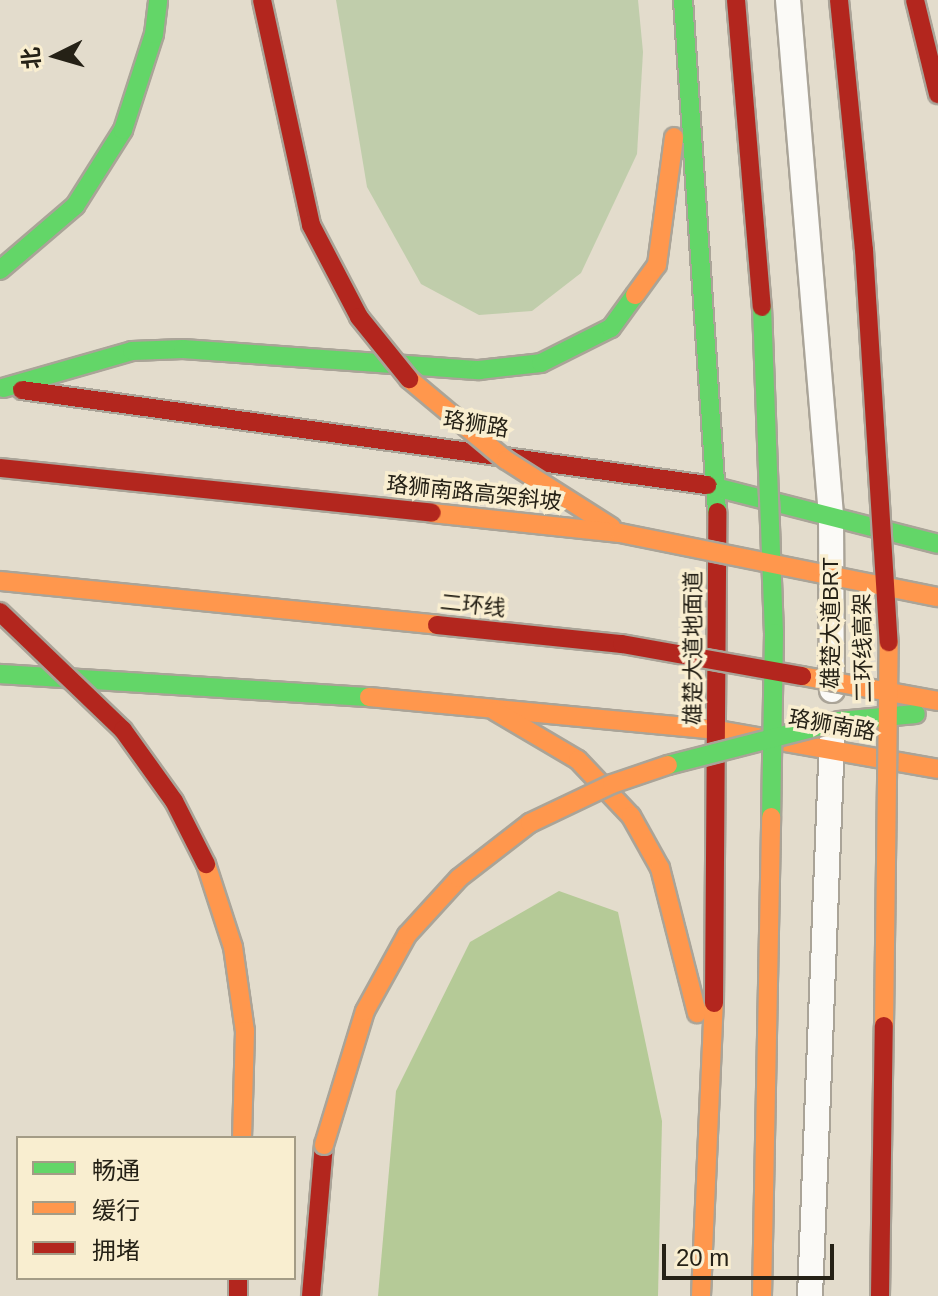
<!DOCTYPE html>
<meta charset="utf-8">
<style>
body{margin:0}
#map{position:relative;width:938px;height:1296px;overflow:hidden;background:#e3dccc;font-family:Arial,"Noto Sans SC",sans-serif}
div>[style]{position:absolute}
.green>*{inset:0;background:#c0cdab}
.forest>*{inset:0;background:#b5ca97}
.roads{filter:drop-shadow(2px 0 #aaa498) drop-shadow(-2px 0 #aaa498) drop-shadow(0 2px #aaa498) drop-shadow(0 -2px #aaa498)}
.lane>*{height:24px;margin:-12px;padding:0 12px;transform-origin:12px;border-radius:12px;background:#fbfaf7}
.fast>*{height:18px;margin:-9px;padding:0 9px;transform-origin:9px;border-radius:9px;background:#63d668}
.slow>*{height:18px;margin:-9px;padding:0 9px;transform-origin:9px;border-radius:9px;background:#ff974d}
.jam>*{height:18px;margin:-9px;padding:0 9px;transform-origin:9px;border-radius:9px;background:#b3261e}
.bridges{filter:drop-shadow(2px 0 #aaa498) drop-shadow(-2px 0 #aaa498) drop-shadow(0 2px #aaa498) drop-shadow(0 -2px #aaa498)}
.fast-bridge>*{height:18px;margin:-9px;padding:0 9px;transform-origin:9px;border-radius:9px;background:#63d668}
.slow-bridge>*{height:18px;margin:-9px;padding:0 9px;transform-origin:9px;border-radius:9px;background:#ff974d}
.jam-bridge>*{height:18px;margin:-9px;padding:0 9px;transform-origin:9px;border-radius:9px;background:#b3261e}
span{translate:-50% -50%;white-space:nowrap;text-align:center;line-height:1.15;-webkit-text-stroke:7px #f9eed0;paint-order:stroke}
.street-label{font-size:22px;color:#252116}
.legend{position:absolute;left:16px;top:1136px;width:280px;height:144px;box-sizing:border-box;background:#f9eed0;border:2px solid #a49c86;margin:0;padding:10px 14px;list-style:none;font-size:24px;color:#252116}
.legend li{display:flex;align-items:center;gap:16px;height:40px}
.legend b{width:40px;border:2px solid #a49c86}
.north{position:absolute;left:16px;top:16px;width:80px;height:80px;-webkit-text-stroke:6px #f9eed0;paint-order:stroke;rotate:265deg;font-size:22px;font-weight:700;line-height:32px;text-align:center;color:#252116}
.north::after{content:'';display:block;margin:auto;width:28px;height:36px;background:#252116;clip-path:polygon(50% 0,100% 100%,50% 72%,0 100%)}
.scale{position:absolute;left:662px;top:1244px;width:172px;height:36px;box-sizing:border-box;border:4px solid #252116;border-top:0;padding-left:10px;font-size:24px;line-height:28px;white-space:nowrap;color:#252116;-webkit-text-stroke:6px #f9eed0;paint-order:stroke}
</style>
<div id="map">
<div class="green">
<i style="clip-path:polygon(336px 0,638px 0,643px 52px,637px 154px,581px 273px,532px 311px,479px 315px,421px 284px,367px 187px)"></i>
</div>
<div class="forest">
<i style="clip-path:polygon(559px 891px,618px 912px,662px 1121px,658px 1296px,378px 1296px,396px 1091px,470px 942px)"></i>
</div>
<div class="roads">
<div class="lane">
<i style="left:788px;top:0;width:517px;rotate:85.23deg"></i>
<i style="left:831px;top:515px;width:175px;rotate:89.7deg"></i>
<i style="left:810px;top:1296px;width:557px;rotate:-87.74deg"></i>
</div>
<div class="fast">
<i style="left:683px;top:0;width:513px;rotate:86.2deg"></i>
<i style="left:0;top:270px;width:99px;rotate:-40.5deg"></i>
<i style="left:75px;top:206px;width:90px;rotate:-57.7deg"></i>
<i style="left:123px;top:130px;width:101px;rotate:-72.1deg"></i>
<i style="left:154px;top:34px;width:34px;rotate:-83deg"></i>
<i style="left:3px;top:388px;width:134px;rotate:-16deg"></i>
<i style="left:132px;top:351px;width:51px;rotate:-2.2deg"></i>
<i style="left:183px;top:349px;width:297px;rotate:4.1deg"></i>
<i style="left:479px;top:370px;width:62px;rotate:-6.4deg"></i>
<i style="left:541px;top:363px;width:78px;rotate:-26.6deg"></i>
<i style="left:611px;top:328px;width:41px;rotate:-54deg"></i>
<i style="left:707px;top:485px;width:238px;rotate:14.3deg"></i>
<i style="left:0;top:674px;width:370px;rotate:3.6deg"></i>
</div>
<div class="slow">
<i style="left:635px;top:295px;width:37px;rotate:-54deg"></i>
<i style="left:657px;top:265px;width:129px;rotate:-82.4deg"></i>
<i style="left:369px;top:697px;width:350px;rotate:5.4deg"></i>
<i style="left:717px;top:730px;width:224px;rotate:10deg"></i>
<i style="left:495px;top:711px;width:96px;rotate:30.6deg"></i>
<i style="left:578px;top:760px;width:77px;rotate:46.6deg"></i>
<i style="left:631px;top:816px;width:60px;rotate:60.9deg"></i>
<i style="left:660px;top:868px;width:150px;rotate:75.7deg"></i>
<i style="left:701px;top:1296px;width:293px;rotate:-87.5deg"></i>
</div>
<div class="jam">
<i style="left:915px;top:0;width:97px;rotate:76.3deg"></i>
<i style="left:22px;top:390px;width:692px;rotate:7.9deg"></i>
<i style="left:714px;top:1003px;width:491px;rotate:-89.6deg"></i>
<i style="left:238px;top:1278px;width:18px;rotate:90deg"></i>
<i style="left:311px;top:1296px;width:152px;rotate:-85.1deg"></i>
</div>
</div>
<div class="bridges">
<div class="fast-bridge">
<i style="left:762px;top:307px;width:326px;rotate:87.9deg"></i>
<i style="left:774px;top:633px;width:184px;rotate:90.9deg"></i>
<i style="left:668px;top:765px;width:177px;rotate:-14.4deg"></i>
<i style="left:839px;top:721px;width:77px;rotate:-5.2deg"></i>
</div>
<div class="slow-bridge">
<i style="left:409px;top:379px;width:126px;rotate:39.9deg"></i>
<i style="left:506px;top:460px;width:125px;rotate:32.5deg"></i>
<i style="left:432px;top:513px;width:189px;rotate:6.1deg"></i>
<i style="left:620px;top:533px;width:324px;rotate:11.4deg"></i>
<i style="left:0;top:581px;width:439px;rotate:5.7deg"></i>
<i style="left:802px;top:676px;width:138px;rotate:10.4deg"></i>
<i style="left:206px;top:864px;width:87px;rotate:72deg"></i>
<i style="left:233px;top:947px;width:85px;rotate:81.9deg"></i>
<i style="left:245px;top:1031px;width:107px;rotate:91.6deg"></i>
<i style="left:884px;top:1026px;width:384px;rotate:-89.3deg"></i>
<i style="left:324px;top:1145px;width:140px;rotate:-73deg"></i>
<i style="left:365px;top:1011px;width:87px;rotate:-61.1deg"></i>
<i style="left:407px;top:935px;width:77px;rotate:-47.6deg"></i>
<i style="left:459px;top:878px;width:90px;rotate:-37.8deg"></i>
<i style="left:530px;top:823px;width:91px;rotate:-25.4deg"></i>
<i style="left:612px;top:784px;width:59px;rotate:-18.7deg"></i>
<i style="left:762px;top:1296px;width:479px;rotate:-88.9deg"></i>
</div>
<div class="jam-bridge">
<i style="left:262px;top:0;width:230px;rotate:77.7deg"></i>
<i style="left:311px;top:225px;width:104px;rotate:62.4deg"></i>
<i style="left:359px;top:317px;width:80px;rotate:51.1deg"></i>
<i style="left:736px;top:0;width:308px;rotate:85.2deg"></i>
<i style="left:839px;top:0;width:251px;rotate:84.3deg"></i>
<i style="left:864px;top:250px;width:393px;rotate:86.4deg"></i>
<i style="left:0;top:468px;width:434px;rotate:5.9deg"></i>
<i style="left:0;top:612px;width:170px;rotate:43.8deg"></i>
<i style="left:123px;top:730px;width:87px;rotate:54.3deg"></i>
<i style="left:174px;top:801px;width:71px;rotate:63.1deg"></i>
<i style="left:437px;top:625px;width:186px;rotate:5.9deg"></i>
<i style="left:622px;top:644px;width:183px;rotate:10.1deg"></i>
<i style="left:880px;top:1296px;width:270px;rotate:-89.2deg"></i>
</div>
</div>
<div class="street-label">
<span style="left:476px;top:424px;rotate:9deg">珞狮路</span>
<span style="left:474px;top:493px;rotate:6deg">珞狮南路高架斜坡</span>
<span style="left:473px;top:605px;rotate:6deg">二环线</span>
<span style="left:831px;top:623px;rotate:-90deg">雄楚大道BRT</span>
<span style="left:693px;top:648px;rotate:-90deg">雄楚大道地面道</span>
<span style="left:863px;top:648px;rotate:-91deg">二环线高架</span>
<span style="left:832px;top:725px;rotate:10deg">珞狮南路</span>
</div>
<ul class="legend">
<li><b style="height:10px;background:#63d668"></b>畅通</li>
<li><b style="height:10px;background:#ff974d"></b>缓行</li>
<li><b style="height:10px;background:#b3261e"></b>拥堵</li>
</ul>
<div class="north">北</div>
<div class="scale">20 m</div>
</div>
